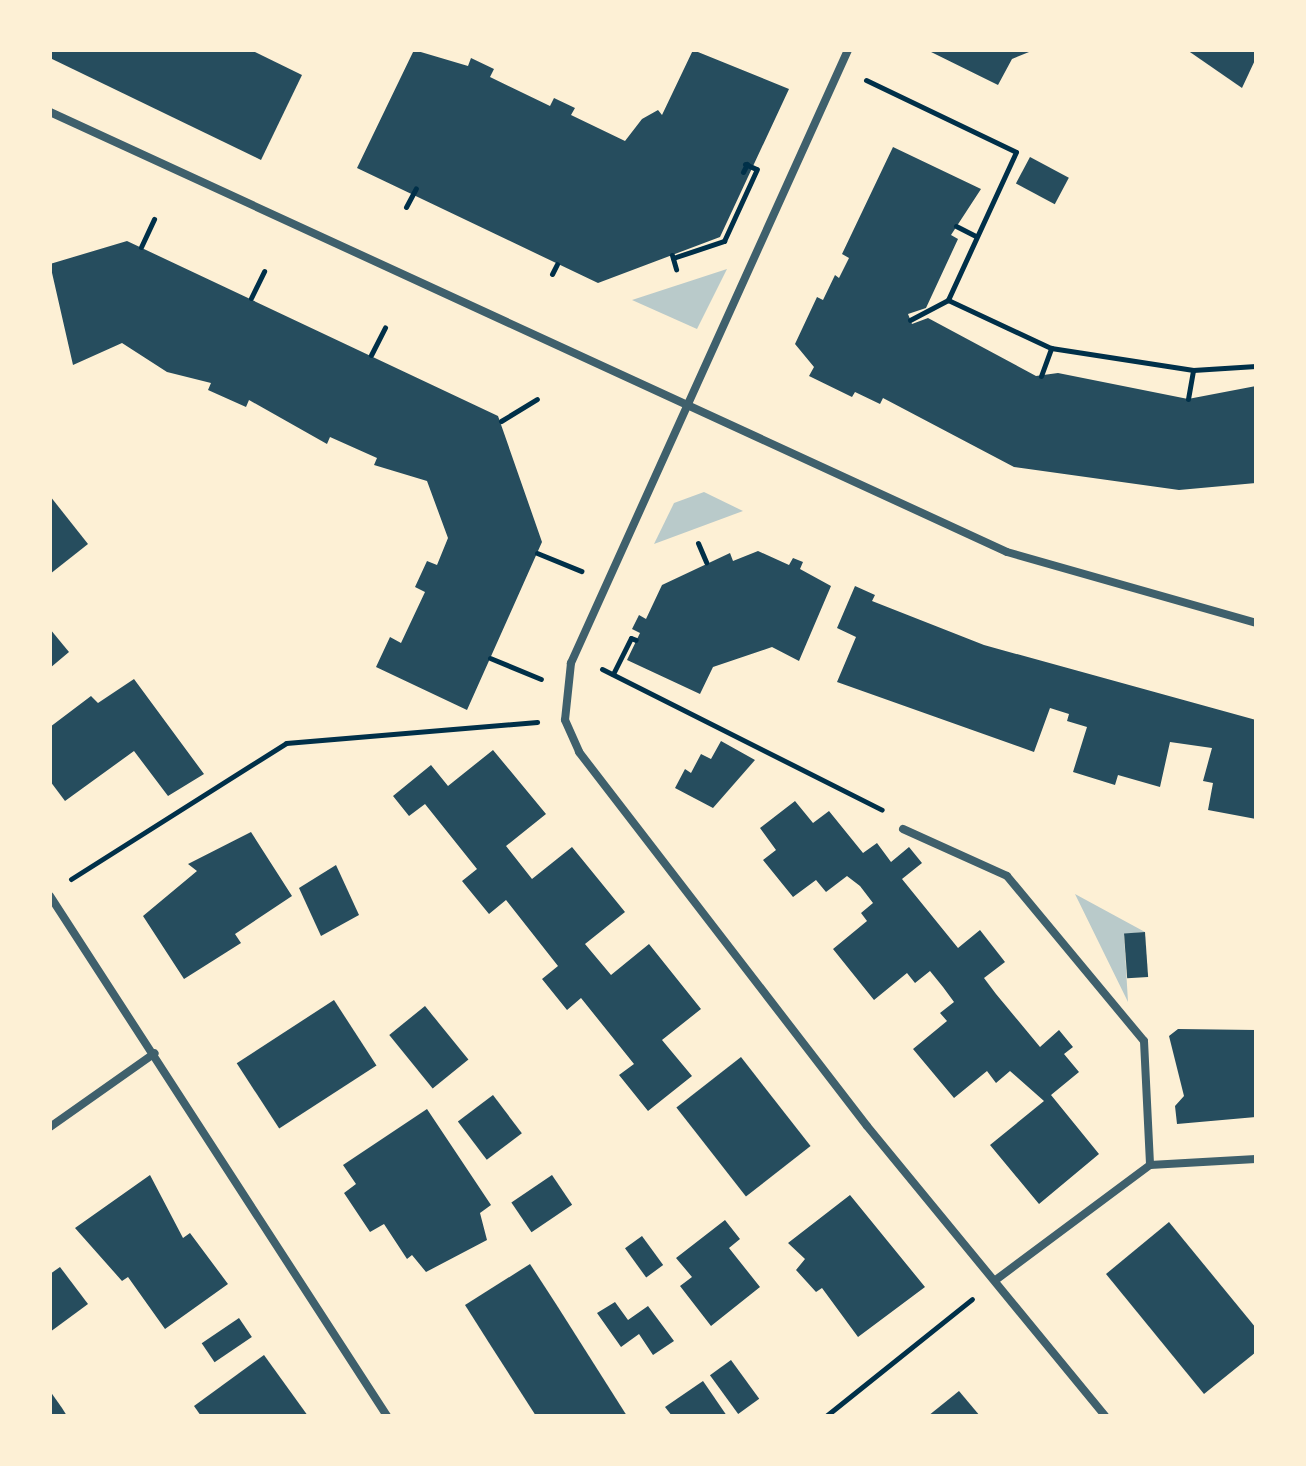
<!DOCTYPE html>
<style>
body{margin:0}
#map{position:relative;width:1306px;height:1466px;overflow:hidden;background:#fdf0d5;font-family:Poppins,sans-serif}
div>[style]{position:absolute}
.green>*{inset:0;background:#b9caca}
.building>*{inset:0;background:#264d5e;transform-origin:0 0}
.path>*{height:5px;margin:-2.5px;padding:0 2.5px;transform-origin:2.5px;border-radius:2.5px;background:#003049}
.minor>*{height:8px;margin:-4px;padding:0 4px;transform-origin:4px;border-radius:4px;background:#3f606c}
span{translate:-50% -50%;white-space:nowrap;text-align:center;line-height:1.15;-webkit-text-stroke:8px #fdf0d5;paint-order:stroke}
.frame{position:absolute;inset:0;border:52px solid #fdf0d5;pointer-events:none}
</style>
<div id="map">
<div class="green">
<i style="clip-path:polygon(727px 269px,697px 329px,632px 300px)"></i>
<i style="clip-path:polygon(704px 492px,743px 511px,654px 544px,674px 503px)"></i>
<i style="clip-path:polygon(1075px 894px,1145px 932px,1124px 934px,1128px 1002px)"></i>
</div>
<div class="building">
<i style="clip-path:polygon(50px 50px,251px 50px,302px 75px,261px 160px,50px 58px)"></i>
<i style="clip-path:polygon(414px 50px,468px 66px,471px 58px,494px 69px,490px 77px,550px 106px,554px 98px,575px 108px,571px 115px,625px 141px,642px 119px,658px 110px,662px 115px,693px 50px,789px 89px,720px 237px,598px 283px,357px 168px)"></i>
<i style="clip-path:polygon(927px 50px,1034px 50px,1012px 59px,998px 85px)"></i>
<i style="clip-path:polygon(1187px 50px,1256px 50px,1256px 58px,1242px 88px)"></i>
<i style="clip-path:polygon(893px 147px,981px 189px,951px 235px,958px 239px,926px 308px,908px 314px,912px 324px,928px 318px,1036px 376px,1058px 373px,1188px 399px,1256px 386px,1256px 483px,1179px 490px,1014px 467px,883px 398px,880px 404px,855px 392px,852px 397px,809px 376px,814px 367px,795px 344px,817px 297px,823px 300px,835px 275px,839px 278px,849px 258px,842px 254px)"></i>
<i style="left:1030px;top:157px;width:44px;height:30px;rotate:28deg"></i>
<i style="clip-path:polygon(127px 241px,498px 416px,542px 542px,467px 710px,376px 667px,390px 637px,401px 643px,425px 592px,415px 587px,427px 561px,437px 565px,448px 538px,427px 481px,374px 465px,377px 458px,330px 437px,327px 444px,249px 400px,246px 407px,208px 390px,211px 383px,167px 372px,122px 343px,73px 365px,50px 264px)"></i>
<i style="clip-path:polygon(50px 496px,88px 544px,50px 574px)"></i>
<i style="clip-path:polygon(758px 551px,789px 565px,793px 558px,803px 562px,800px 569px,831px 586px,799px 661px,772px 647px,713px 667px,700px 694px,627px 660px,640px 633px,632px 629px,639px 615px,646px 619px,662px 585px,730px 553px,733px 561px)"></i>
<i style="clip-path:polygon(855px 586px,875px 595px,872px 601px,984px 645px,1256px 720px,1256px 819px,1208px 810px,1213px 783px,1203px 781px,1212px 748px,1170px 742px,1160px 787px,1118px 775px,1115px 785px,1073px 772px,1087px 727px,1067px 721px,1069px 714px,1050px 708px,1034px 752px,837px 682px,856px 637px,837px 628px)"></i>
<i style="clip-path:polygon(50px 629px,69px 652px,50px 668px)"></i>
<i style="clip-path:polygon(134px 679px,204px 774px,168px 796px,134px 751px,65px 801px,50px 781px,50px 727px,91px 696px,98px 703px)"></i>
<i style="clip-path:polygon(721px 741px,755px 760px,713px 808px,675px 788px,685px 769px,691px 773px,701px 754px,711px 759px)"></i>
<i style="clip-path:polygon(493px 750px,546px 814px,506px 846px,532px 879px,572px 847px,625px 912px,585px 944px,611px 975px,649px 944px,701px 1009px,662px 1040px,692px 1076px,648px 1111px,619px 1075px,634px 1064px,581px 998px,567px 1010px,542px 979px,558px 966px,506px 900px,489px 914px,462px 881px,477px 869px,425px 804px,409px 816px,393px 796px,431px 765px,448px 786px)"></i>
<i style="clip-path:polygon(795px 801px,813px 823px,829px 811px,863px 853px,877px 843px,891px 862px,909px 847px,922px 863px,902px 879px,958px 948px,980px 930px,1005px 962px,984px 978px,996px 994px,1040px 1047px,1059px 1030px,1073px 1047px,1064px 1054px,1079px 1072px,1051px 1095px,1099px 1154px,1039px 1204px,990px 1145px,1044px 1101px,1010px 1071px,996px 1083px,987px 1071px,954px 1098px,913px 1049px,947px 1021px,940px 1013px,954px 1002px,943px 987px,930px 971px,915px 983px,907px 973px,874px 1000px,833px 949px,867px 921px,861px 913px,873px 903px,860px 886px,847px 876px,826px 892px,816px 880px,793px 897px,763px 860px,776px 850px,760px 828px)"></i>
<i style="clip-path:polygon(251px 832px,292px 896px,235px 934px,241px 943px,184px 979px,143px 916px,197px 871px,188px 864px)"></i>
<i style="clip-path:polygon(336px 865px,359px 915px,321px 936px,299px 888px)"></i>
<i style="left:1145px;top:932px;width:45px;height:21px;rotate:86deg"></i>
<i style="left:334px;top:1000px;width:78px;height:116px;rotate:57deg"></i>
<i style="left:425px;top:1006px;width:69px;height:46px;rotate:51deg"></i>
<i style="clip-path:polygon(1178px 1029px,1256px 1030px,1256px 1117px,1177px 1124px,1175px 1106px,1184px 1096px,1169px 1036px)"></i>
<i style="left:741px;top:1057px;width:113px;height:82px;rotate:52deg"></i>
<i style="left:493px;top:1095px;width:48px;height:44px;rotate:53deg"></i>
<i style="clip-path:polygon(427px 1109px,491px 1205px,480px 1213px,487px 1240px,426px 1272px,412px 1255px,407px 1259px,384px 1224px,370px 1232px,344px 1193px,356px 1184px,343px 1165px)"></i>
<i style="clip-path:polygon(150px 1175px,183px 1238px,190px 1233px,228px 1284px,165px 1329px,128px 1277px,122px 1281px,75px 1228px)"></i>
<i style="left:552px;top:1175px;width:36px;height:49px;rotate:56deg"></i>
<i style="clip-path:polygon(850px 1195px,925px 1287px,858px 1337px,822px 1288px,816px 1292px,796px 1270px,805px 1259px,788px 1243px)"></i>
<i style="clip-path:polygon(725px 1220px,740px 1239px,729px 1248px,760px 1287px,711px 1326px,680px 1286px,692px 1277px,676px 1258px)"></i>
<i style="clip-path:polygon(1169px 1222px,1256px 1328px,1256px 1352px,1204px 1394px,1106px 1274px)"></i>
<i style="left:642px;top:1236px;width:36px;height:21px;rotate:54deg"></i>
<i style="clip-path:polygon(530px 1264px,556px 1304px,627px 1416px,536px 1416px,491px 1346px,465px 1305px)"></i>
<i style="clip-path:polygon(60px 1267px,88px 1304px,50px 1332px,50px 1274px)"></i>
<i style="clip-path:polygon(615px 1302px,628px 1320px,648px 1306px,674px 1341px,653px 1355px,639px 1334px,621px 1347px,597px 1313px)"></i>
<i style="left:239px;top:1318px;width:23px;height:45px;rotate:56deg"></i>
<i style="clip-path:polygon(264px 1355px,308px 1416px,201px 1416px,194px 1406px)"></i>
<i style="left:731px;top:1360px;width:48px;height:26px;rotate:54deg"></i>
<i style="clip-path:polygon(703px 1381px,727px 1416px,672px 1416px,665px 1407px)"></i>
<i style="clip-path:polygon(50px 1391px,62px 1408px,67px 1416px,50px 1416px)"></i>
<i style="clip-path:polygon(959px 1391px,980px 1416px,928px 1416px)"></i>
</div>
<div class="path">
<i style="left:866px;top:80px;width:166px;rotate:25.6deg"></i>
<i style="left:1016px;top:152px;width:163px;rotate:114.7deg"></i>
<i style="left:948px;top:300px;width:114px;rotate:25deg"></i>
<i style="left:1051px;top:348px;width:144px;rotate:8.8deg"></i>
<i style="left:1193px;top:370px;width:63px;rotate:-3.6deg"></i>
<i style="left:745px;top:164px;width:12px;rotate:24deg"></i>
<i style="left:743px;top:172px;width:9px;rotate:-63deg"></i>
<i style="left:406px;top:207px;width:21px;rotate:-62deg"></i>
<i style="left:956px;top:226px;width:22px;rotate:27deg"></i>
<i style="left:141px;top:247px;width:31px;rotate:-65deg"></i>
<i style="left:672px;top:255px;width:15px;rotate:74deg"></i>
<i style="left:673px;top:258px;width:54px;rotate:-18.4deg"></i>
<i style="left:724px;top:241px;width:79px;rotate:-65.4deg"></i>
<i style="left:552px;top:274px;width:11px;rotate:-63deg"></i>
<i style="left:251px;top:298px;width:30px;rotate:-64deg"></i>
<i style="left:910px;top:320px;width:43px;rotate:-27.8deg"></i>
<i style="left:371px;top:355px;width:31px;rotate:-63deg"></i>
<i style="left:1041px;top:376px;width:30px;rotate:-70deg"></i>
<i style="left:1188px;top:399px;width:29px;rotate:-80deg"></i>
<i style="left:501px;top:421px;width:42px;rotate:-31.4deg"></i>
<i style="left:698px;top:543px;width:21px;rotate:67deg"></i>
<i style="left:537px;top:553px;width:48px;rotate:22.2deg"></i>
<i style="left:490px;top:658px;width:55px;rotate:22.4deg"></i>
<i style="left:602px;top:669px;width:313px;rotate:26.7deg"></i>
<i style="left:613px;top:674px;width:40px;rotate:-63.4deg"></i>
<i style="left:631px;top:638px;width:5px;rotate:22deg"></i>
<i style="left:71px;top:879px;width:254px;rotate:-32.3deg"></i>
<i style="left:286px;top:743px;width:252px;rotate:-4.8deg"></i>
<i style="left:826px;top:1416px;width:187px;rotate:-38.7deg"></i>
</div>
<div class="minor">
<i style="left:848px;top:50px;width:673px;rotate:114.32deg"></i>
<i style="left:571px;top:663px;width:57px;rotate:96deg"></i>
<i style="left:565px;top:720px;width:35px;rotate:66deg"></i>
<i style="left:579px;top:752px;width:472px;rotate:52.4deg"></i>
<i style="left:867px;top:1126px;width:375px;rotate:50.6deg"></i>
<i style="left:50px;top:112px;width:1053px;rotate:24.69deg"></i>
<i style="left:1007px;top:552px;width:259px;rotate:15.9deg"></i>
<i style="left:903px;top:829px;width:114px;rotate:24.3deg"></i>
<i style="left:1007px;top:876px;width:214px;rotate:50.3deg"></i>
<i style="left:1144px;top:1041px;width:124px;rotate:87.2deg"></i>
<i style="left:50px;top:896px;width:620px;rotate:57.05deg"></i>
<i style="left:50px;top:1127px;width:128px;rotate:-35.2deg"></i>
<i style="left:997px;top:1279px;width:191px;rotate:-36.7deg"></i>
<i style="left:1150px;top:1165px;width:106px;rotate:-3.2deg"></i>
</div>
<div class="frame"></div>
</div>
